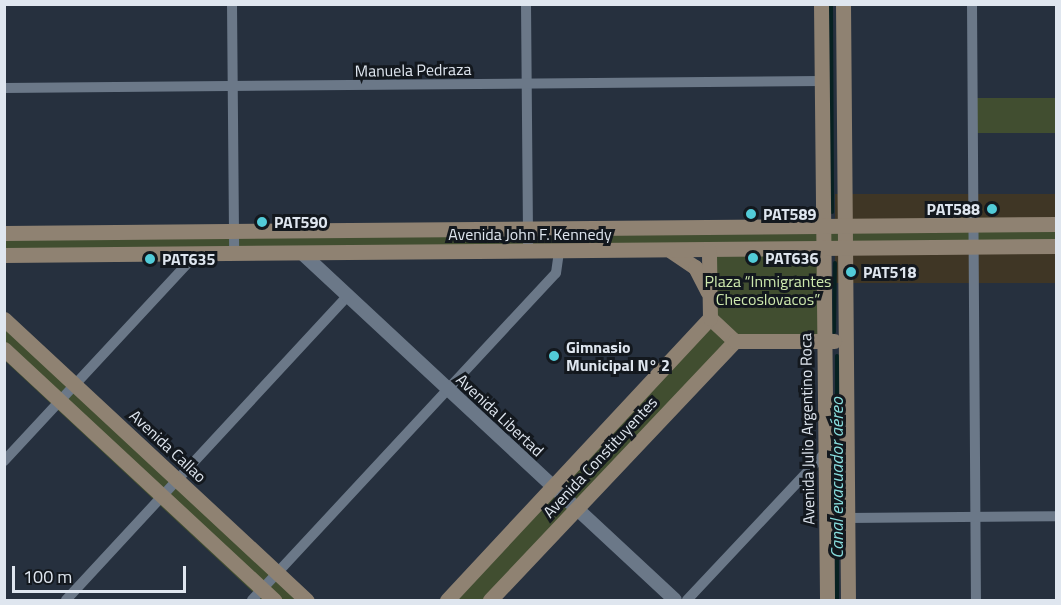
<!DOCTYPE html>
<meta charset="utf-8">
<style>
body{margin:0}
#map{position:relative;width:1061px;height:605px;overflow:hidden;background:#26303e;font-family:"Titillium Web",sans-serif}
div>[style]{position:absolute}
.commercial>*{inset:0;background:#3f3625;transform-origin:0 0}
.green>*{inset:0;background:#414e30;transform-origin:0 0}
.stream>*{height:4px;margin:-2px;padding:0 2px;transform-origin:2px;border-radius:2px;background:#072121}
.minor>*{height:10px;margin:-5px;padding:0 5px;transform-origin:5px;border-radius:5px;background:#6b7888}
.tertiary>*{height:14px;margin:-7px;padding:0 7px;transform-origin:7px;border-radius:7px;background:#6b7888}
.secondary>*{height:15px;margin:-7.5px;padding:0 7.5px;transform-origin:7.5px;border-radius:7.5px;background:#8f8272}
.dots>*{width:16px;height:16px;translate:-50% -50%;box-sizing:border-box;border:3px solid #13181e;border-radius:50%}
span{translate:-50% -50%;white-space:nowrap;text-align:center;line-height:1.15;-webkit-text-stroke:6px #13181e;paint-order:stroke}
.street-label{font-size:16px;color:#dfe6ef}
.poi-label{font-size:16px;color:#dfe6ef;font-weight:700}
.right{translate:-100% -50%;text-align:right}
.left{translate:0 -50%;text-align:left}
.park-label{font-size:16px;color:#cde8ad}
.water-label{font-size:18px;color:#89dfdf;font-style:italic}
.frame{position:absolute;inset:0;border:6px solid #dfe6ef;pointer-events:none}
.scale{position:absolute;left:12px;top:566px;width:174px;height:27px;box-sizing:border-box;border:3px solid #dfe6ef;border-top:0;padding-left:8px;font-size:18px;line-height:21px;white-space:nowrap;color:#dfe6ef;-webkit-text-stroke:4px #13181e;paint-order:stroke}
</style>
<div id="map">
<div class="commercial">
<i style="left:1056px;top:194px;width:89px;height:221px;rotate:90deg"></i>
</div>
<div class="green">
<i style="left:1056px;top:98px;width:35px;height:80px;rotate:90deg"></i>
<i style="clip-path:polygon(1056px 224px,1056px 246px,823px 247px,824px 341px,735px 341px,490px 600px,447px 600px,710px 318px,709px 251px,5px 255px,4px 233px)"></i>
<i style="left:4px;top:319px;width:413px;height:30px;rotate:43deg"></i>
</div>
<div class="stream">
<i style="left:831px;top:4px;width:208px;rotate:89.7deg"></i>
<i style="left:834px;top:332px;width:69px;rotate:-89.2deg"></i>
<i style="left:837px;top:600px;width:244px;rotate:-90deg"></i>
</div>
<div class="minor">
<i style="left:232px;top:4px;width:249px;rotate:89.5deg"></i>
<i style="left:526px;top:4px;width:248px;rotate:89.5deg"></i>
<i style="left:972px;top:4px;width:596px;rotate:89.62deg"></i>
<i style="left:4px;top:88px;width:817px;rotate:-0.49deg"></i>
<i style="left:4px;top:461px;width:284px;rotate:-47.1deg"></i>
<i style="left:847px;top:518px;width:209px;rotate:-0.5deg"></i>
<i style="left:66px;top:600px;width:415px;rotate:-47.2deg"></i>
<i style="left:252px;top:600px;width:446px;rotate:-47.1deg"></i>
<i style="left:556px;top:273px;width:21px;rotate:-82deg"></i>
<i style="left:687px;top:600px;width:204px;rotate:-46.8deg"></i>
</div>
<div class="tertiary">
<i style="left:302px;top:253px;width:509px;rotate:42.93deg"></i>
</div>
<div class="secondary">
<i style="left:821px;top:4px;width:596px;rotate:89.42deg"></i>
<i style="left:843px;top:4px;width:596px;rotate:89.52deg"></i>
<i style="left:4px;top:233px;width:1052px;rotate:-0.49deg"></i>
<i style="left:671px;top:251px;width:29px;rotate:34deg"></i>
<i style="left:695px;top:267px;width:28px;rotate:63deg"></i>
<i style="left:4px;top:255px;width:1052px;rotate:-0.49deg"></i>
<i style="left:710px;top:318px;width:34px;rotate:43deg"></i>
<i style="left:4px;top:319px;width:413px;rotate:42.9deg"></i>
<i style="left:4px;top:349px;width:369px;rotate:42.9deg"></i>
<i style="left:447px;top:600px;width:386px;rotate:-47deg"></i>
<i style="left:710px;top:318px;width:67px;rotate:-90.9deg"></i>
<i style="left:490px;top:600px;width:357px;rotate:-46.6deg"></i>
<i style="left:735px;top:341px;width:99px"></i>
</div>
<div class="dots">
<i style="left:992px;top:209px;background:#52cbd8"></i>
<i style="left:751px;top:214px;background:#52cbd8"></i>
<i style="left:262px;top:222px;background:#52cbd8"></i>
<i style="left:753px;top:258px;background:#52cbd8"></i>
<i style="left:150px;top:259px;background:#52cbd8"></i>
<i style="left:851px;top:272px;background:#52cbd8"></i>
<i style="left:554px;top:356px;background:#52cbd8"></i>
</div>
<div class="street-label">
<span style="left:413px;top:70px;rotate:-1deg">Manuela Pedraza</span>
<span style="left:530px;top:234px">Avenida John F. Kennedy</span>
<span style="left:500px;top:415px;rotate:43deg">Avenida Libertad</span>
<span style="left:807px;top:429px;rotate:-91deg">Avenida Julio Argentino Roca</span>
<span style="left:168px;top:446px;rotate:43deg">Avenida Callao</span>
<span style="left:600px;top:457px;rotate:-47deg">Avenida Constituyentes</span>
</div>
<div class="poi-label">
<span class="right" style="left:980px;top:209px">PAT588</span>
<span class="left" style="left:763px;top:214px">PAT589</span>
<span class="left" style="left:274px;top:222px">PAT590</span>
<span class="left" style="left:765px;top:258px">PAT636</span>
<span class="left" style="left:162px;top:259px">PAT635</span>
<span class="left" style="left:863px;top:272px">PAT518</span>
<span class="left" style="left:566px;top:356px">Gimnasio<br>Municipal N° 2</span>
</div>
<div class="park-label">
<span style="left:768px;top:290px">Plaza “Inmigrantes<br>Checoslovacos”</span>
</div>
<div class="water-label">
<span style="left:837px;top:478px;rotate:-90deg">Canal evacuador aéreo</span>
</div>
<div class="frame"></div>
<div class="scale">100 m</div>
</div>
